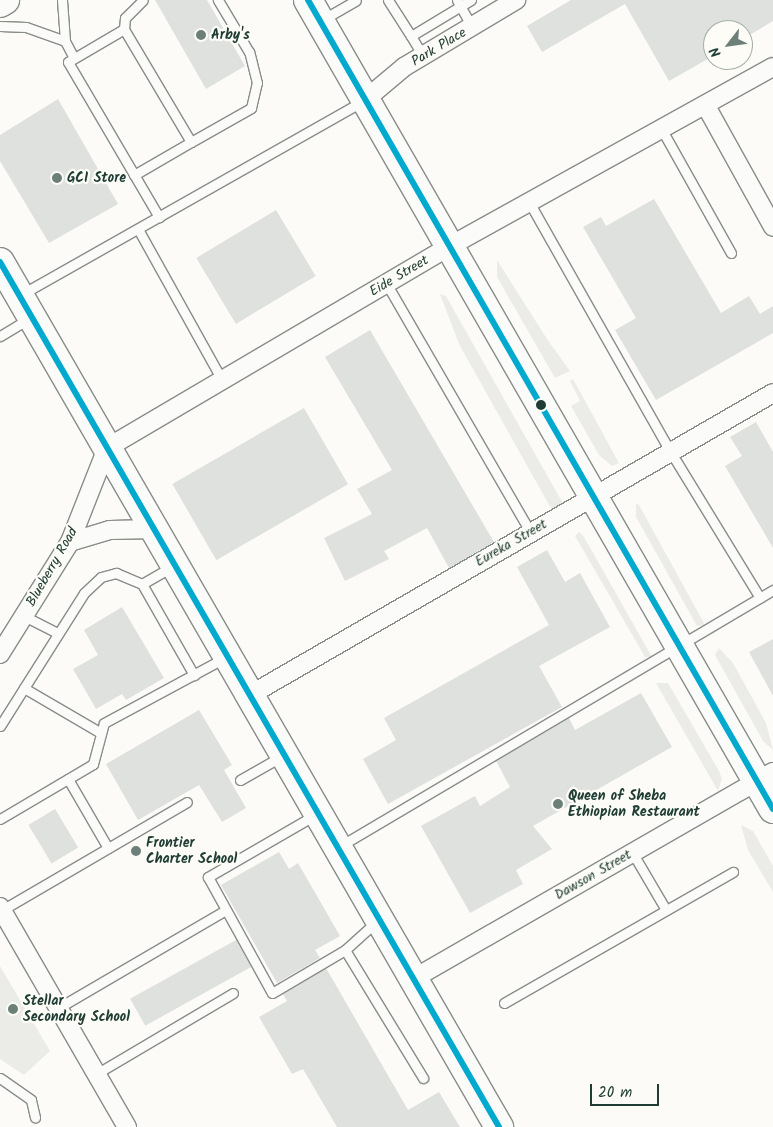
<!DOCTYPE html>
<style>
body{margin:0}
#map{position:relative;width:773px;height:1127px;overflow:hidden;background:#fcfbf8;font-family:Kalam,sans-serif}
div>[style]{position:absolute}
.green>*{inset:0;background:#ebece8}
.building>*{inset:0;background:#dfe1de;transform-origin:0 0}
.roads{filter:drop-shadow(1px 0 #888d8a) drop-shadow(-1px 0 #888d8a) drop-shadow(0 1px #888d8a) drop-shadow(0 -1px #888d8a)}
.lane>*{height:9px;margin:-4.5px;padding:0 4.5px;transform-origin:4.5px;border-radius:4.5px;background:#fbfbf9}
.street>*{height:18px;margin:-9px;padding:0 9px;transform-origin:9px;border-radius:9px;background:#fbfbf9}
.primary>*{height:28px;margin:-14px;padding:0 14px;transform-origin:14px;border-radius:14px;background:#fbfbf9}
.bus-1>*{height:6px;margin:-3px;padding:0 3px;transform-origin:3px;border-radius:3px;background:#00a9ce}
.dots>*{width:14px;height:14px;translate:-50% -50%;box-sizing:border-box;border:2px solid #fdfcf7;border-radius:50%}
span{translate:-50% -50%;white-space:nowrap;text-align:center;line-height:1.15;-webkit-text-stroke:4.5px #fdfcf7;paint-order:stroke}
.poi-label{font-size:14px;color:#1f3d34;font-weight:700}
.left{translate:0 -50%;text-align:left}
.street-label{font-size:14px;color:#1f3d34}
.north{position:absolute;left:703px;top:20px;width:50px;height:50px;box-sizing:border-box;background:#fdfcf7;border:1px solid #a4b0a9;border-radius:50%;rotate:240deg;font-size:14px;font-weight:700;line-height:20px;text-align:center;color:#1f3d34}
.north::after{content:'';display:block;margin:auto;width:18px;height:22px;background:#6c8079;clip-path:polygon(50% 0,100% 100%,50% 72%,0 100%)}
.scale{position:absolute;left:590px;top:1084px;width:69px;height:22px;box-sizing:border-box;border:2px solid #1f3d34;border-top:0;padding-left:6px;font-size:15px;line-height:18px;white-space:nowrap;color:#1f3d34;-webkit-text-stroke:4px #fdfcf7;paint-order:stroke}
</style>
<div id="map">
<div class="green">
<i style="clip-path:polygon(497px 260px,547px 339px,570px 371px,555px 378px,497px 277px)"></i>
<i style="clip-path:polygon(440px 294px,446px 296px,565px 507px,553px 512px,459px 344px)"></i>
<i style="clip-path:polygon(573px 379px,619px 463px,612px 466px,599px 455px,571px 406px,580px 401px,570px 381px)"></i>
<i style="clip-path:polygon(636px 503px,639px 505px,705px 625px,697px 626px,636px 517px)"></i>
<i style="clip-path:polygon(579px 532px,584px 537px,652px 657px,645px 657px,575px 536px)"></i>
<i style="clip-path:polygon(719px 648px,733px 663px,766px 723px,773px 750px,763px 741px,715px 655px)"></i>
<i style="clip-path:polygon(656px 683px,668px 683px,719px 771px,722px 779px,718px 791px)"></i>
<i style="clip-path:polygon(741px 825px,753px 831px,773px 866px,773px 892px,748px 850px)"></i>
<i style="clip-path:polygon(0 966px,50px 1051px,24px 1075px,0 1059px)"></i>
</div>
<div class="building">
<i style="clip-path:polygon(155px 0,207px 0,245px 66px,206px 89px)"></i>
<i style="clip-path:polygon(571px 0,773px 0,773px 21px,743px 39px,743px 30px,713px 30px,713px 56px,669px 81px,625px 4px,542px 52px,527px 26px)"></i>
<i style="clip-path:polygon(58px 99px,118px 204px,49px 243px,0 161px,0 135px)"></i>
<i style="clip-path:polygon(654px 199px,721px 313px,749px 296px,760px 314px,773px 306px,773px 333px,656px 400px,615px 330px,636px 318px,583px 227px,601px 217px,606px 226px)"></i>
<i style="left:276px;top:210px;width:77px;height:93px;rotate:59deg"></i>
<i style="clip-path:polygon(370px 330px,494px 542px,449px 568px,427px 528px,384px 551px,389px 559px,345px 581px,324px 538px,372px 514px,357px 489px,392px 470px,325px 357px)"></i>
<i style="left:304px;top:408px;width:88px;height:152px;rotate:60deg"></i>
<i style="clip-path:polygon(756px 422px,773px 452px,773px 548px,725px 466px,742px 456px,730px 437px)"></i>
<i style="clip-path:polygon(547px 550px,565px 582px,580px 573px,610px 627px,539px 666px,562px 707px,388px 804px,363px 759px,396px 740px,384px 718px,549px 625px,517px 567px)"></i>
<i style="clip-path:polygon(122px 607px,164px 678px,126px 700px,122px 694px,96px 709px,73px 669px,98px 655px,84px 630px)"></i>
<i style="clip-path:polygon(773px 639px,773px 696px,749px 652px)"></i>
<i style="clip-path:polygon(641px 693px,672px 747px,533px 826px,552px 849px,516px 870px,523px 884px,470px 913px,421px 826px,475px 796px,480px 806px,510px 787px,496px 761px,569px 718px,575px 730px)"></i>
<i style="clip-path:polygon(199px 710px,232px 765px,224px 770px,246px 808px,222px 822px,199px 785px,138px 820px,106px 764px)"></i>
<i style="left:55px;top:809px;width:45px;height:31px;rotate:59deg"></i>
<i style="clip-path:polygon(279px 852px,289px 869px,298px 863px,340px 936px,315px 950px,320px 958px,277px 983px,221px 885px)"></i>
<i style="left:236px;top:940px;width:31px;height:121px;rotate:61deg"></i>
<i style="clip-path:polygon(326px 968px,408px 1110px,439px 1092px,460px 1127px,337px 1127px,303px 1069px,292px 1074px,259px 1017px,287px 1001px,283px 994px)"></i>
</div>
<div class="roads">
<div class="lane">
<i style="left:62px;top:0;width:41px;rotate:85.8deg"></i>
<i style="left:388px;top:0;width:43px;rotate:57.4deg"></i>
<i style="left:457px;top:0;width:31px;rotate:61deg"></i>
<i style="left:322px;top:20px;width:39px;rotate:-30deg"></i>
<i style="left:0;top:26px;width:26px;rotate:2deg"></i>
<i style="left:26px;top:27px;width:41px;rotate:19.7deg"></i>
<i style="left:65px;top:41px;width:19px;rotate:62deg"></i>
<i style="left:124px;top:29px;width:11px;rotate:-85deg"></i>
<i style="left:125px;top:18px;width:25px;rotate:-45deg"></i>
<i style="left:423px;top:56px;width:23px;rotate:-121deg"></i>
<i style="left:411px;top:36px;width:70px;rotate:-31deg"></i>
<i style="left:662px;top:130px;width:141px;rotate:60.7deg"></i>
<i style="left:191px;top:142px;width:69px;rotate:-29.5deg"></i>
<i style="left:251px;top:108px;width:26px;rotate:-77deg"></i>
<i style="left:257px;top:83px;width:32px;rotate:-104deg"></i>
<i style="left:249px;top:52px;width:61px;rotate:-120.8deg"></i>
<i style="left:134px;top:175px;width:66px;rotate:-30.1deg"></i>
<i style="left:191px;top:142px;width:131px;rotate:-120.7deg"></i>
<i style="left:124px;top:29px;width:65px;rotate:149.5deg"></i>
<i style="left:68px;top:62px;width:180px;rotate:59.6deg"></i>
<i style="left:529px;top:202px;width:286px;rotate:60.5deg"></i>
<i style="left:670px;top:451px;width:172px;rotate:58.5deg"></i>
<i style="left:138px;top:229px;width:173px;rotate:60.9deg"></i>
<i style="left:386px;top:283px;width:287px;rotate:59.9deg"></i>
<i style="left:22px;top:294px;width:392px;rotate:-29.5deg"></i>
<i style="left:0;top:336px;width:35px;rotate:-31deg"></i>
<i style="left:142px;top:584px;width:105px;rotate:60.3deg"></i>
<i style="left:24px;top:616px;width:37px;rotate:27deg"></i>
<i style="left:0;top:726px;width:45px;rotate:-57.7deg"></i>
<i style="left:101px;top:733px;width:89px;rotate:-149.7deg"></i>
<i style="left:24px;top:688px;width:112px;rotate:-57.7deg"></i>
<i style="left:84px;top:593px;width:23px;rotate:-43deg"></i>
<i style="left:101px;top:577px;width:16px;rotate:-15deg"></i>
<i style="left:116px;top:573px;width:28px;rotate:23deg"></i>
<i style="left:142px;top:584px;width:34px;rotate:-30deg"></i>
<i style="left:68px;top:779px;width:80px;rotate:59.9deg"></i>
<i style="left:240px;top:780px;width:48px;rotate:-29.7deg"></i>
<i style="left:315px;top:815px;width:124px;rotate:149.9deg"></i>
<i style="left:208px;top:877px;width:132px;rotate:61.1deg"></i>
<i style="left:272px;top:993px;width:85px;rotate:-30.5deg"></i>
<i style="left:0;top:819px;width:108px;rotate:-30.6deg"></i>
<i style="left:93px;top:764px;width:42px;rotate:-75deg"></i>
<i style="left:104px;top:723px;width:136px;rotate:-28.4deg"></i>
<i style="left:340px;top:846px;width:503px;rotate:-30.59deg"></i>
<i style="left:632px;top:852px;width:67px;rotate:59.6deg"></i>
<i style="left:2px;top:910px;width:214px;rotate:-30.3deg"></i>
<i style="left:377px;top:921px;width:43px;rotate:137.8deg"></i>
<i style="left:345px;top:950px;width:150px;rotate:58.6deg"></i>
<i style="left:504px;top:1003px;width:264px;rotate:-29.8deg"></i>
<i style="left:58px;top:1008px;width:194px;rotate:-30.3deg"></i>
<i style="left:96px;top:1074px;width:159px;rotate:-30.6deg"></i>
<i style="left:0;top:1078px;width:38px;rotate:35deg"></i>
<i style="left:31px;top:1100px;width:18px;rotate:77deg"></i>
</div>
<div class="street">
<i style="left:366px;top:99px;width:50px;rotate:-40.1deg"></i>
<i style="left:404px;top:67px;width:131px;rotate:-30.9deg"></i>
<i style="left:706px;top:106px;width:138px;rotate:61deg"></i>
<i style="left:70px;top:542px;width:42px;rotate:-16.7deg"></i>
<i style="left:110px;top:530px;width:44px;rotate:-1.3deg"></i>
<i style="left:0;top:654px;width:132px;rotate:-58deg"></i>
<i style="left:70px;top:542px;width:101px;rotate:-68.5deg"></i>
<i style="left:107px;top:448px;width:398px;rotate:-30.5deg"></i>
<i style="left:450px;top:246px;width:369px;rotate:-29deg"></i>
<i style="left:250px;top:695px;width:604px;rotate:-30deg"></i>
<i style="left:0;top:907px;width:254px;rotate:60deg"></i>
<i style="left:413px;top:979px;width:415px;rotate:-29.9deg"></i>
</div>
<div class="primary">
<i style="left:308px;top:0;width:933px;rotate:60.11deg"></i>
<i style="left:0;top:3px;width:6px;rotate:-31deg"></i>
<i style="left:0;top:262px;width:999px;rotate:60.02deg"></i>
</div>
</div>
<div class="bus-1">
<i style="left:308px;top:0;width:933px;rotate:60.11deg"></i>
<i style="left:0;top:262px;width:999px;rotate:60.02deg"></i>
</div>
<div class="dots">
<i style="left:201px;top:35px;background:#6c8079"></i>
<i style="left:57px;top:178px;background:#6c8079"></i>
<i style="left:541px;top:405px;background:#1f3d34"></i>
<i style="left:558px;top:804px;background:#6c8079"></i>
<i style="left:136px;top:851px;background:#6c8079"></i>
<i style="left:13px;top:1009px;background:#6c8079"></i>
</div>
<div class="poi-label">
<span class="left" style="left:211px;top:35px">Arby's</span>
<span class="left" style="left:67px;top:178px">GCI Store</span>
<span class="left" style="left:568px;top:804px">Queen of Sheba<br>Ethiopian Restaurant</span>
<span class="left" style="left:146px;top:851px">Frontier<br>Charter School</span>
<span class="left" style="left:23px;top:1009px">Stellar<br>Secondary School</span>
</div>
<div class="street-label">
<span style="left:439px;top:47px;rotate:-31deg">Park Place</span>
<span style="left:399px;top:276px;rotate:-31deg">Eide Street</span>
<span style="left:511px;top:543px;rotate:-30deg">Eureka Street</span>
<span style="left:52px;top:567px;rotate:-60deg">Blueberry Road</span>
<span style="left:593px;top:875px;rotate:-30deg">Dawson Street</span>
</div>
<div class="north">N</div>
<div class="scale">20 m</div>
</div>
